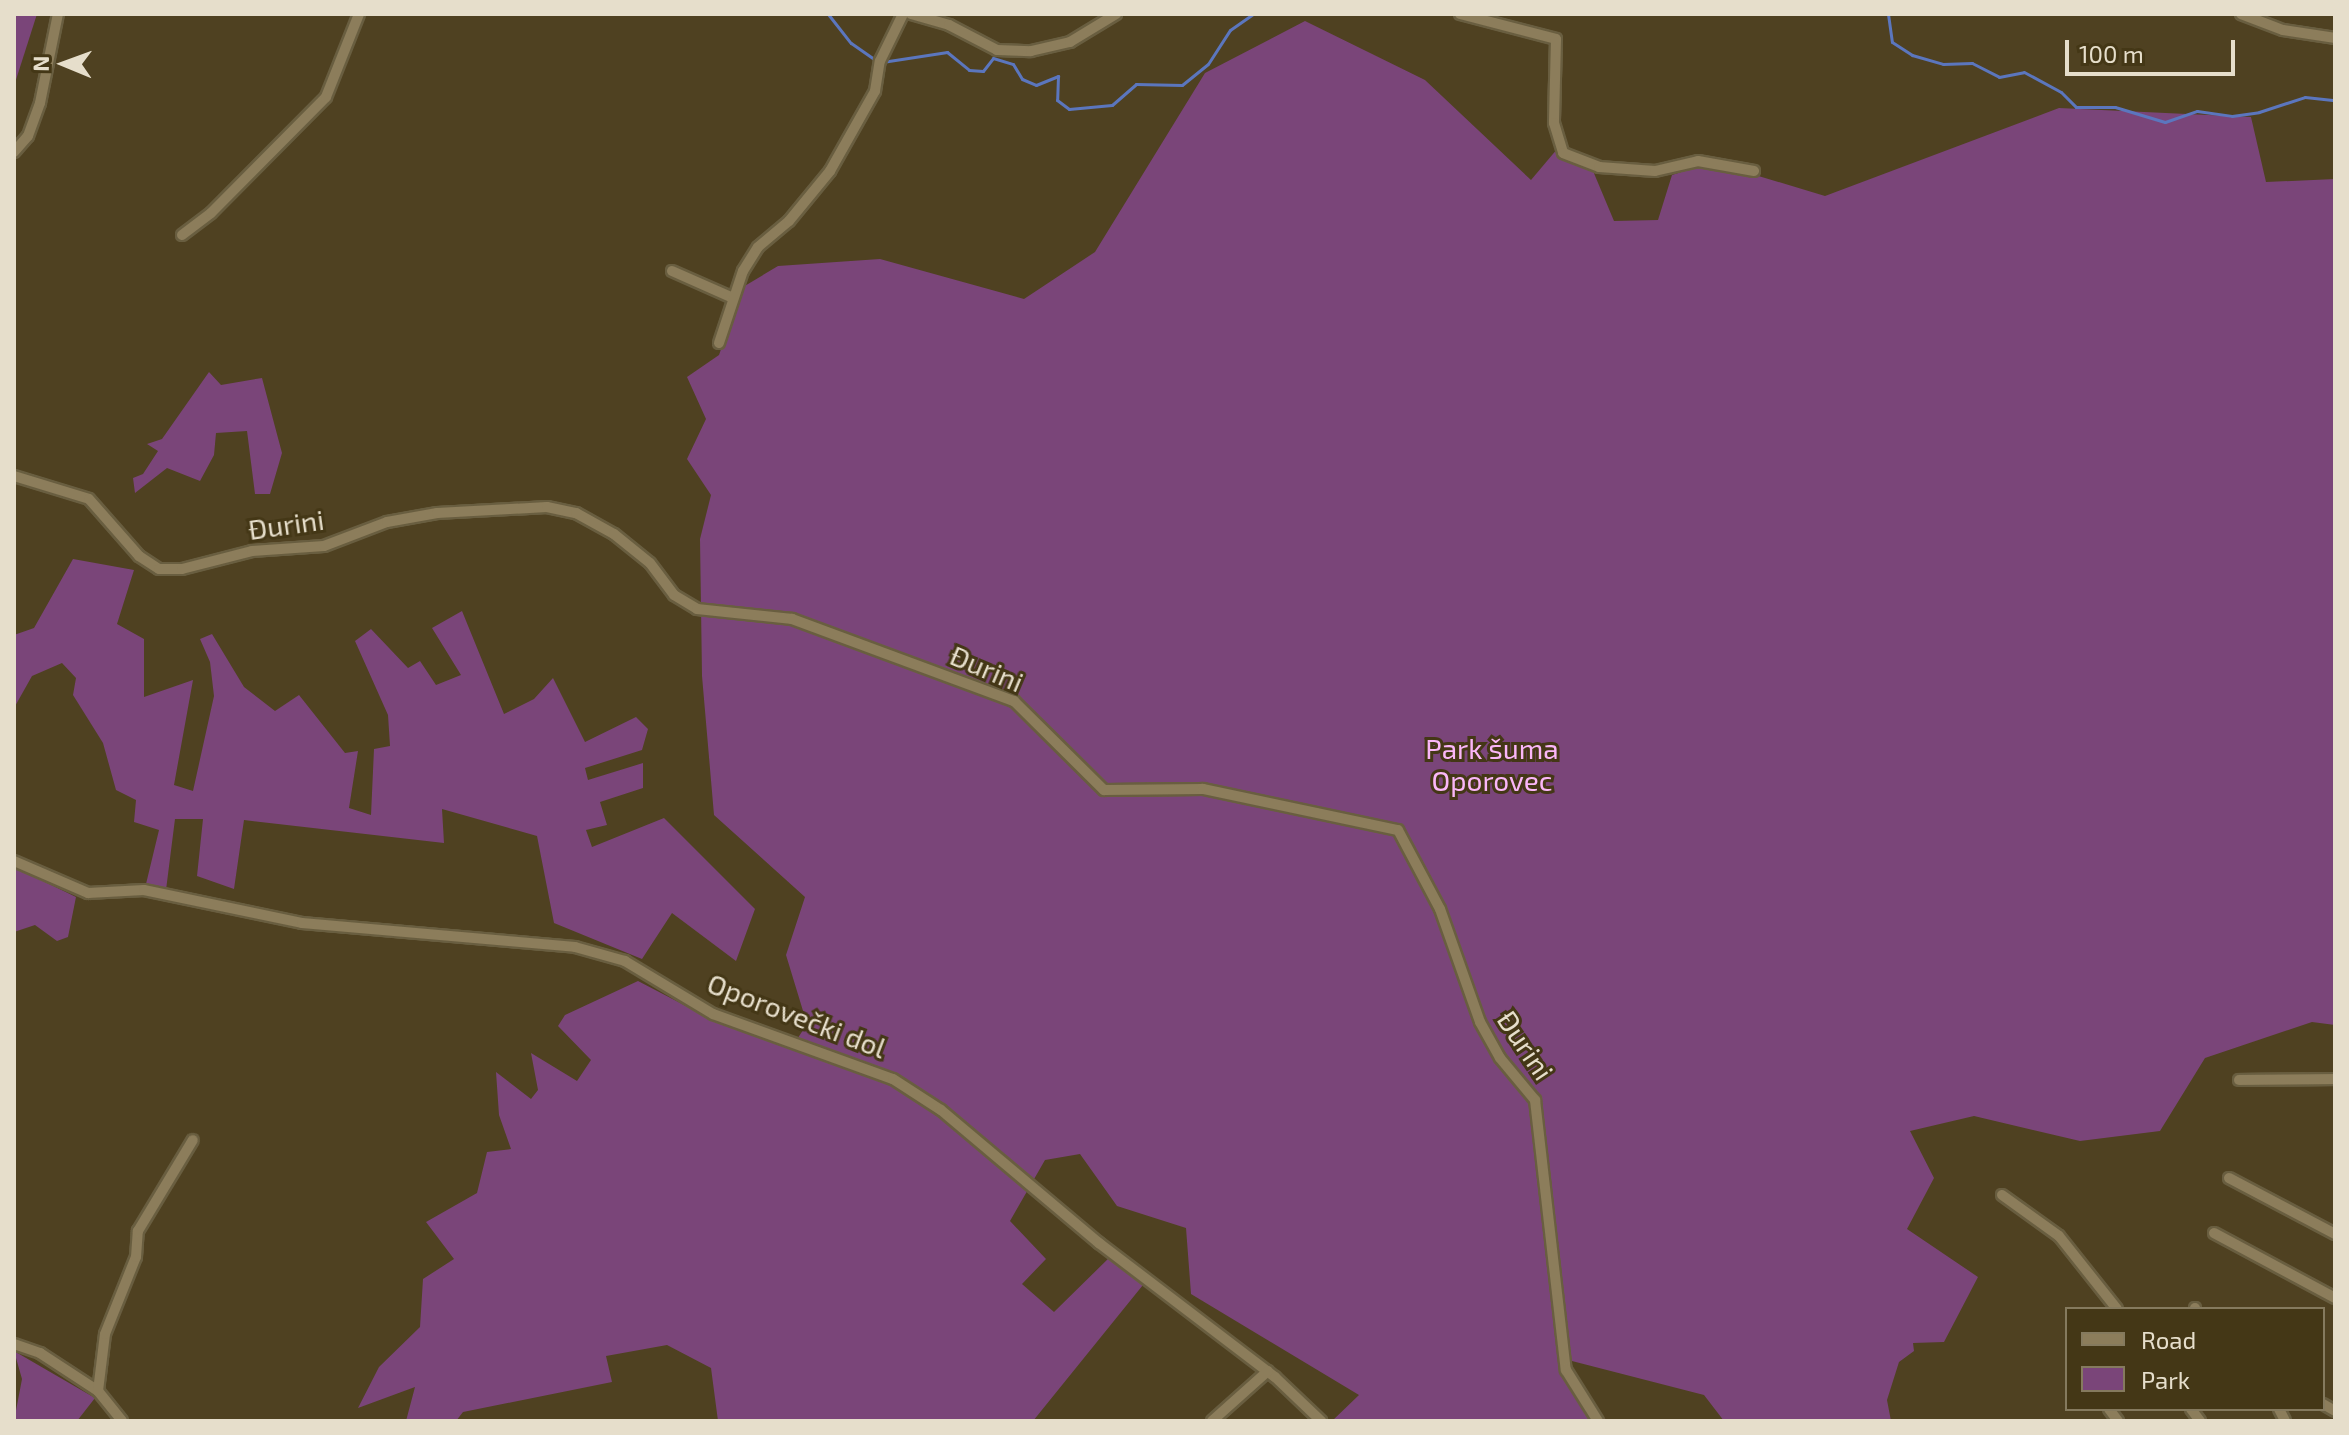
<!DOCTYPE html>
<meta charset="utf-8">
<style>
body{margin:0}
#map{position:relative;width:2349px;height:1435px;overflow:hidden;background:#4f4121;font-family:"Exo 2",sans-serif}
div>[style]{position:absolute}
.green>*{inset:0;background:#7a4579}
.stream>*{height:3px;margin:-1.5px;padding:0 1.5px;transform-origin:1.5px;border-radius:1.5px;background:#5b76be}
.roads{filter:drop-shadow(2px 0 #695e40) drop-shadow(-2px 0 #695e40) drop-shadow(0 2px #695e40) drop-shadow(0 -2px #695e40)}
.minor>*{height:10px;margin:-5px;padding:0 5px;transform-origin:5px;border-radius:5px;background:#8c7d5b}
span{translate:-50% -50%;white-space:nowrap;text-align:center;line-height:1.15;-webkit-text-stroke:6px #443716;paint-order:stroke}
.street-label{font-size:28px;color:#e6decb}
.park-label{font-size:28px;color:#fab6f8}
.frame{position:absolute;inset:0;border:16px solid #e6decb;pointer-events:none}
.legend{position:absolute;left:2065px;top:1307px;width:260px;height:104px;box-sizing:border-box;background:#443716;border:2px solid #857a5e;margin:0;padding:10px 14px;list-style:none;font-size:24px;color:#e6decb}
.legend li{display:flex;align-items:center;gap:16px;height:40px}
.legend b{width:40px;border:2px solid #857a5e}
.north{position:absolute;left:24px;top:24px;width:80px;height:80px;-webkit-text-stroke:6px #443716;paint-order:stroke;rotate:271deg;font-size:22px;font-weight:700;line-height:32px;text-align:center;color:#e6decb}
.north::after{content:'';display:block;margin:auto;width:28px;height:36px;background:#e6decb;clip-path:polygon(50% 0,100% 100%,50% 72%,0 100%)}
.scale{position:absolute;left:2065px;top:40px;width:170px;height:36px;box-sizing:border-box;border:4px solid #e6decb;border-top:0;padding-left:10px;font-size:24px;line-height:28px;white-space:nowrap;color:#e6decb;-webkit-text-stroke:6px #443716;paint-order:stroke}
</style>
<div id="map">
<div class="green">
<i style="clip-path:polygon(14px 14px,37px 14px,14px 86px)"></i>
<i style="clip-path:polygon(1305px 21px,1425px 80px,1531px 180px,1558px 148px,1588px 159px,1614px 221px,1658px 220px,1672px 175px,1712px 162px,1825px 196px,2059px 108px,2251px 117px,2266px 182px,2335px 179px,2335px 1025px,2312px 1022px,2205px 1058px,2160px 1131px,2080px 1141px,1974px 1116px,1910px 1131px,1934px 1178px,1907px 1229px,1978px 1277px,1944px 1342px,1913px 1343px,1914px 1351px,1899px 1362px,1887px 1400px,1891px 1421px,1724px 1421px,1704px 1395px,1568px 1360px,1585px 1399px,1607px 1421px,1332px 1421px,1359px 1395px,1191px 1294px,1186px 1228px,1117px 1206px,1080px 1154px,1045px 1160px,1010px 1221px,1046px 1259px,1022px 1284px,1054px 1312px,1113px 1254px,1147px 1280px,1033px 1421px,718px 1421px,711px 1368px,667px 1345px,606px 1356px,612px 1382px,463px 1412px,456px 1421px,406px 1421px,415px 1387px,358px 1408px,379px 1367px,420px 1327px,423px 1279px,454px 1259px,426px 1222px,477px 1193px,487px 1152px,511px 1149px,499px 1115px,496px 1072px,531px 1099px,538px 1090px,531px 1053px,577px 1081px,591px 1060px,558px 1026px,565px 1015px,638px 981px,707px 1017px,792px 1047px,807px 1024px,786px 955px,805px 897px,714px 815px,702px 676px,700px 539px,711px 495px,687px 459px,706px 419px,687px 377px,719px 355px,743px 287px,778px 266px,880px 259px,1024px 299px,1095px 252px,1205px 73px)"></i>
<i style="clip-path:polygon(209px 372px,221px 385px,262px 378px,282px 453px,270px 494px,255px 494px,247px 431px,216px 433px,214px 455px,200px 481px,167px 468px,135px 493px,133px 478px,143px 474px,158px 451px,147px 444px,162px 439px)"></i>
<i style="clip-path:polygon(73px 559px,134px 570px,117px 624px,144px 639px,144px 697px,193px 680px,174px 785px,193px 791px,214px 696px,210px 662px,200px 639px,212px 634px,244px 687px,275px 711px,299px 695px,345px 753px,358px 751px,349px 808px,371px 815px,374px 749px,390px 746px,388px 715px,355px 641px,371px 629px,408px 668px,420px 661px,436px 685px,461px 675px,432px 628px,462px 611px,504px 714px,534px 699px,553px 678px,585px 742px,636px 717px,648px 729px,642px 750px,585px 768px,588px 780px,643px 763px,643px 788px,600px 802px,607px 825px,586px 830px,592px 847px,664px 818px,755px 909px,736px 961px,672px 913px,642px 959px,554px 923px,537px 836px,442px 809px,444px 843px,244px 820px,234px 889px,197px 876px,203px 819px,175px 819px,166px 890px,146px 884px,159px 830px,134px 822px,136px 800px,116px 790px,103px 743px,73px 695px,76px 678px,62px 663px,32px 676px,14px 708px,14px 635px,34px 628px)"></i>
<i style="clip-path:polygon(14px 867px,76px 897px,68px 937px,57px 941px,35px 925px,14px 932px)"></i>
<i style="clip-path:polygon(14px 1351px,95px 1398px,77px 1421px,14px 1421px,22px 1379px)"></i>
</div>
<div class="stream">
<i style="left:828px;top:14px;width:37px;rotate:52deg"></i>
<i style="left:851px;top:43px;width:28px;rotate:35deg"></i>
<i style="left:1888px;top:14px;width:28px;rotate:82deg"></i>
<i style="left:1892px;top:42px;width:24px;rotate:33deg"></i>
<i style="left:1912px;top:55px;width:32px;rotate:16deg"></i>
<i style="left:1943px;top:64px;width:29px;rotate:-2deg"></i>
<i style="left:1972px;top:63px;width:30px;rotate:27deg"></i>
<i style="left:1999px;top:77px;width:25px;rotate:-11deg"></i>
<i style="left:2024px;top:72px;width:42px;rotate:28.4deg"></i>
<i style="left:2061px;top:92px;width:21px;rotate:45deg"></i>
<i style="left:2076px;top:107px;width:39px"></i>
<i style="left:2115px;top:107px;width:52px;rotate:16.7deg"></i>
<i style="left:2165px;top:122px;width:34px;rotate:-19deg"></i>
<i style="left:2197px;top:111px;width:35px;rotate:8deg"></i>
<i style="left:2232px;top:116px;width:27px;rotate:-8deg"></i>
<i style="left:2259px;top:112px;width:48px;rotate:-18.1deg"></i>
<i style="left:2305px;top:97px;width:30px;rotate:6deg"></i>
<i style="left:882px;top:62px;width:66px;rotate:-8.7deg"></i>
<i style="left:947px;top:52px;width:28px;rotate:39deg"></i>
<i style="left:969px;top:70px;width:14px;rotate:4deg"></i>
<i style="left:983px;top:71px;width:16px;rotate:-52deg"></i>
<i style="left:993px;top:58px;width:21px;rotate:17deg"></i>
<i style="left:1013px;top:64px;width:17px;rotate:59deg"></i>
<i style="left:1022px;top:79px;width:15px;rotate:23deg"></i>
<i style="left:1036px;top:85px;width:24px;rotate:-22deg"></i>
<i style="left:1058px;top:76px;width:24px;rotate:92deg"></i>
<i style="left:1057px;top:100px;width:15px;rotate:37deg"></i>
<i style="left:1069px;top:109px;width:43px;rotate:-5.3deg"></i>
<i style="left:1112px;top:105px;width:32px;rotate:-41deg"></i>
<i style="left:1136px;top:84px;width:46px;rotate:1.2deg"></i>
<i style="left:1182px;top:85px;width:33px;rotate:-39deg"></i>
<i style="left:1208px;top:64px;width:40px;rotate:-57.1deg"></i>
<i style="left:1230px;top:30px;width:28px;rotate:-35deg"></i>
</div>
<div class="roads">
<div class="minor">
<i style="left:911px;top:14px;width:40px;rotate:16deg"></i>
<i style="left:949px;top:25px;width:54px;rotate:27.5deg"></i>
<i style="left:997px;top:50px;width:34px;rotate:2deg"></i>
<i style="left:1031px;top:51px;width:40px;rotate:-13deg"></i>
<i style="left:1070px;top:42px;width:54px;rotate:-31.3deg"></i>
<i style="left:1460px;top:14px;width:99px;rotate:14.6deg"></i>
<i style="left:1556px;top:39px;width:84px;rotate:91.4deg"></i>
<i style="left:1554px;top:123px;width:31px;rotate:73deg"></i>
<i style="left:1563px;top:153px;width:39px;rotate:21deg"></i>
<i style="left:1599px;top:167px;width:56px;rotate:4.1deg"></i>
<i style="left:1655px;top:171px;width:44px;rotate:-13.1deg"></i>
<i style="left:1698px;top:161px;width:57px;rotate:10.1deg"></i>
<i style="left:2241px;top:14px;width:45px;rotate:20.9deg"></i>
<i style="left:2283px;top:30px;width:53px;rotate:8.7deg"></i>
<i style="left:14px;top:152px;width:21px;rotate:-49deg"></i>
<i style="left:28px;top:136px;width:35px;rotate:-70deg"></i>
<i style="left:40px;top:103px;width:91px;rotate:-78.6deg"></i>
<i style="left:182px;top:235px;width:36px;rotate:-37deg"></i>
<i style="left:211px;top:213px;width:163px;rotate:-45.2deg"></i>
<i style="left:326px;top:97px;width:89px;rotate:-68.3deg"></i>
<i style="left:672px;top:271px;width:64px;rotate:23.8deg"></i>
<i style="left:719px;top:343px;width:76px;rotate:-71.6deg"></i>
<i style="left:743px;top:271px;width:28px;rotate:-58deg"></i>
<i style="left:758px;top:247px;width:40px;rotate:-40deg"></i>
<i style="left:789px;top:221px;width:65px;rotate:-50.6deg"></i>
<i style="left:830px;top:171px;width:92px;rotate:-60.6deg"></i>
<i style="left:875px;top:91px;width:30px;rotate:-81deg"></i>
<i style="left:880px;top:61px;width:52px;rotate:-63.9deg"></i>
<i style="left:14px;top:476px;width:78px;rotate:17deg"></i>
<i style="left:89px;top:499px;width:76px;rotate:48.7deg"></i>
<i style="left:139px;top:556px;width:24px;rotate:33deg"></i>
<i style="left:159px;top:569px;width:23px"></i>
<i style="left:182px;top:569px;width:72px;rotate:-14.4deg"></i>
<i style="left:252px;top:551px;width:72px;rotate:-4deg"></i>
<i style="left:324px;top:546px;width:67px;rotate:-20.9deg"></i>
<i style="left:387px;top:522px;width:51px;rotate:-10.2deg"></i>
<i style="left:437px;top:513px;width:110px;rotate:-3.1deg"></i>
<i style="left:547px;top:507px;width:30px;rotate:12deg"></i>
<i style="left:576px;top:513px;width:43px;rotate:28.9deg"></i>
<i style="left:614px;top:534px;width:46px;rotate:38.9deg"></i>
<i style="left:650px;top:563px;width:40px;rotate:53deg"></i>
<i style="left:674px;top:595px;width:27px;rotate:31deg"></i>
<i style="left:697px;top:609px;width:96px;rotate:6deg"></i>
<i style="left:792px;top:619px;width:237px;rotate:20.3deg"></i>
<i style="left:1014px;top:701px;width:127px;rotate:44.7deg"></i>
<i style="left:1104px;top:790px;width:99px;rotate:-0.6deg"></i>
<i style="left:1203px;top:789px;width:199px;rotate:11.9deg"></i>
<i style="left:1398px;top:830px;width:89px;rotate:62deg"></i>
<i style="left:1440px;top:909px;width:120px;rotate:70.5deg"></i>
<i style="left:1480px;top:1022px;width:41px;rotate:60.9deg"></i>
<i style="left:1500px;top:1058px;width:55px;rotate:50.2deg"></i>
<i style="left:1535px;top:1100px;width:272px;rotate:83.5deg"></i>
<i style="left:1566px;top:1370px;width:60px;rotate:57.9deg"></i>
<i style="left:14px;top:861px;width:81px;rotate:23.4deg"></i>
<i style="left:88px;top:893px;width:56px;rotate:-3.1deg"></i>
<i style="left:144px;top:890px;width:161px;rotate:11.8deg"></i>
<i style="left:302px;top:923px;width:274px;rotate:5deg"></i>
<i style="left:575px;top:947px;width:52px;rotate:15.6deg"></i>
<i style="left:625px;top:961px;width:103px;rotate:31.1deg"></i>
<i style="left:713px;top:1014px;width:191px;rotate:19.9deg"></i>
<i style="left:893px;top:1079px;width:57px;rotate:32.9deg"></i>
<i style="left:941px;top:1110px;width:207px;rotate:40.1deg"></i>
<i style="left:1099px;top:1243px;width:221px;rotate:37.3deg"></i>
<i style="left:1275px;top:1377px;width:64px;rotate:43.7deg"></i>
<i style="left:2239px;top:1080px;width:96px;rotate:-0.6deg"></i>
<i style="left:2229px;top:1178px;width:120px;rotate:27.8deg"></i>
<i style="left:2002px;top:1195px;width:70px;rotate:35.7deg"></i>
<i style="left:2059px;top:1236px;width:93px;rotate:51.5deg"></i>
<i style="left:2214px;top:1233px;width:137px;rotate:28.2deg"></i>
<i style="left:2195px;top:1308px;width:1px;rotate:90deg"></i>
<i style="left:14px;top:1344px;width:28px;rotate:19deg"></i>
<i style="left:40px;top:1353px;width:69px;rotate:33.2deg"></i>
<i style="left:98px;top:1391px;width:38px;rotate:51deg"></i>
<i style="left:98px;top:1391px;width:57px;rotate:-83deg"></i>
<i style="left:105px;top:1334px;width:83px;rotate:-68.1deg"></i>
<i style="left:136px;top:1257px;width:26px;rotate:-86deg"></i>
<i style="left:138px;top:1231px;width:106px;rotate:-58.9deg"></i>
<i style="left:2323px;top:1404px;width:14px;rotate:30deg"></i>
<i style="left:2109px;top:1409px;width:15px;rotate:53deg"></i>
<i style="left:2191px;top:1409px;width:15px;rotate:53deg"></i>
<i style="left:2279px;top:1409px;width:13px;rotate:63deg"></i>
<i style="left:1212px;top:1421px;width:75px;rotate:-41.8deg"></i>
</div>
</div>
<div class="street-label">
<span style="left:286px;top:524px;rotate:-8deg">Đurini</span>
<span style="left:987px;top:668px;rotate:23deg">Đurini</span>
<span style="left:797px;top:1015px;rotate:21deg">Oporovečki dol</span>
<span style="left:1526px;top:1045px;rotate:56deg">Đurini</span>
</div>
<div class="park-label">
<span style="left:1492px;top:764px">Park šuma<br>Oporovec</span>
</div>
<div class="frame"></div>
<ul class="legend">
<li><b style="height:10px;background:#8c7d5b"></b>Road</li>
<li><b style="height:22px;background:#7a4579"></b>Park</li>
</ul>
<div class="north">N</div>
<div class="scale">100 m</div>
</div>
